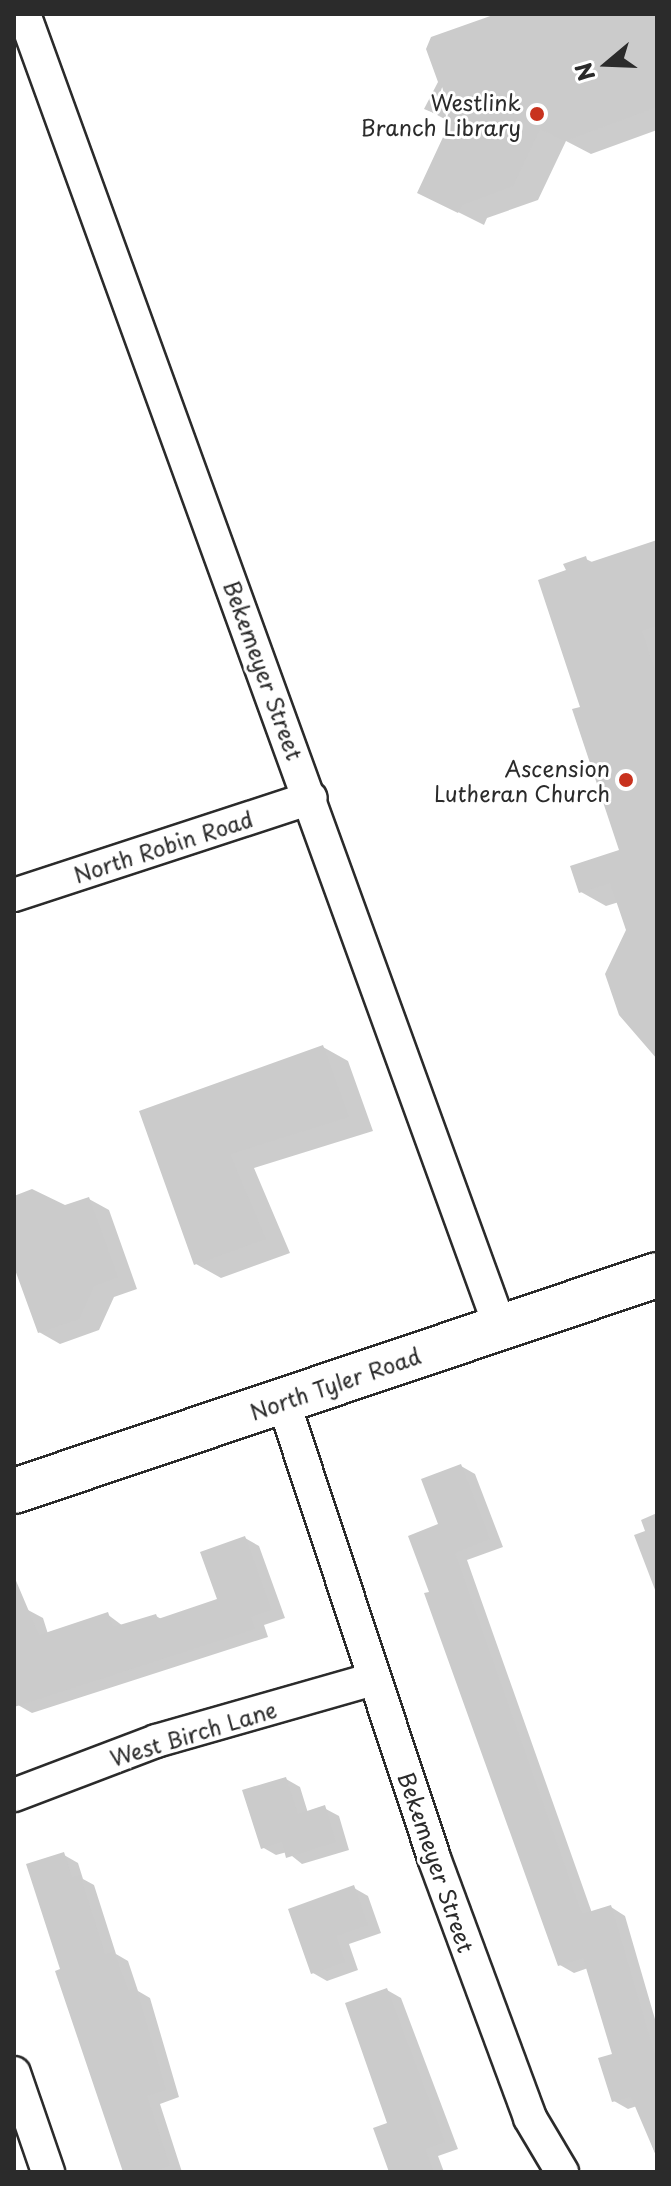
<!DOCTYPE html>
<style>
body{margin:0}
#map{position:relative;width:671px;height:2186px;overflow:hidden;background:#fff;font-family:"Playpen Sans",sans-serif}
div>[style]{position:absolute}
.shadow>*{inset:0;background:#0003}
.building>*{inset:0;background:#cbcbcb}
.roads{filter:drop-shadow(2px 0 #2b2b2b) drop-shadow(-2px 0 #2b2b2b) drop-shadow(0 2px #2b2b2b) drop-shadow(0 -2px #2b2b2b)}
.street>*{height:32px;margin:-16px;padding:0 16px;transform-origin:16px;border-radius:16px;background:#fff}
.secondary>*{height:44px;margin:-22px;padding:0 22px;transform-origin:22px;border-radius:22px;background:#fff}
.dots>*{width:22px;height:22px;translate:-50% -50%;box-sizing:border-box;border:4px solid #fff;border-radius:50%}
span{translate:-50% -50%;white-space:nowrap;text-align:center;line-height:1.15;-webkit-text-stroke:6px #fff;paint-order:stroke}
.poi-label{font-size:22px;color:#2b2b2b}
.right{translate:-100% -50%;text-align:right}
.street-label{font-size:22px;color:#2b2b2b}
.frame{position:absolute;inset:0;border:16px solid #2b2b2b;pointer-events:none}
.north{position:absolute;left:567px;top:24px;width:80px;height:80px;-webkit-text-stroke:6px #fff;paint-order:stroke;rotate:251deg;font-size:22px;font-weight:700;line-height:32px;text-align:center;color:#2b2b2b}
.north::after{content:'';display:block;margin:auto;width:28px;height:36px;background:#2b2b2b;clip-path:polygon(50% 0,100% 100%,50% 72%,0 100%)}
</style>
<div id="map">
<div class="shadow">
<i style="clip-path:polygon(502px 14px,657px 14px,657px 130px,591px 154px,566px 141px,538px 200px,487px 218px,484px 225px,420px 193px,452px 123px,426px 109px)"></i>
<i style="clip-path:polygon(657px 542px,657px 1048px,619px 902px,606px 906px,581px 892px,621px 852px,583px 708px,568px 572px,586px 559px,594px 563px)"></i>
<i style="clip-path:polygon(323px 1047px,348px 1061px,373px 1131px,254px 1168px,290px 1253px,221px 1278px,196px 1264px,142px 1112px)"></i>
<i style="clip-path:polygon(14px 1198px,65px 1207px,89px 1199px,109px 1210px,137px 1289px,114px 1297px,99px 1330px,60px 1344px,39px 1332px,14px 1262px)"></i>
<i style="clip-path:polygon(461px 1466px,475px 1474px,503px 1547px,467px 1560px,592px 1913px,611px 1907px,625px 1916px,657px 2026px,657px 2158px,637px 2106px,628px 2109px,614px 2101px,615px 2055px,588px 1968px,574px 1973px,560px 1965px,440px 1525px)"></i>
<i style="clip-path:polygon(657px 1513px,657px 1595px,634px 1535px,645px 1531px,641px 1520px)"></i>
<i style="clip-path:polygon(245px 1538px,259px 1546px,285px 1618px,264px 1625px,268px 1637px,32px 1713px,18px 1705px,14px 1615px,28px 1610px,43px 1618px,48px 1634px,107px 1614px,123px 1626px,156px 1616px,163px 1620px,220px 1600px)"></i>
<i style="clip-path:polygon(286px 1779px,300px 1787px,308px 1813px,324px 1808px,339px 1816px,349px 1850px,302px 1864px,287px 1852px,276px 1855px,262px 1847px)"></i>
<i style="clip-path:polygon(64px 1855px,78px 1863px,83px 1879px,94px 1885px,116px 1954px,128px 1961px,138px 1991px,150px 1998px,179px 2097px,160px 2104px,182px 2172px,125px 2172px,62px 1970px)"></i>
<i style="clip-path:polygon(354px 1888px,368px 1896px,381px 1933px,349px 1944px,358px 1970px,327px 1981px,313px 1973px)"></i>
<i style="clip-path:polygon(387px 1990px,401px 1998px,458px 2149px,438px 2156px,444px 2172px,392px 2172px)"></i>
</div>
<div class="building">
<i style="clip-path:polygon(496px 14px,657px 14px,657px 107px,565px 141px,540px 129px,513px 186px,462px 205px,458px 213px,417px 193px,451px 120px,424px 109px,438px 82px,426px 49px,431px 37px)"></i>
<i style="clip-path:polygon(657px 540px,657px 626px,642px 631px,657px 677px,657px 1059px,619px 1015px,605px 974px,626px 930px,610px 883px,579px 893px,570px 866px,619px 850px,572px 709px,580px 707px,538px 580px,566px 570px,563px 564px,586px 556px,588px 563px)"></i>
<i style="clip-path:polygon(323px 1045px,349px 1117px,230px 1154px,266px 1239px,194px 1265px,139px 1111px)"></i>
<i style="clip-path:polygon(32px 1189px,65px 1205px,89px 1197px,118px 1277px,94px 1286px,79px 1319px,38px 1333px,14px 1267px,14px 1196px)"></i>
<i style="clip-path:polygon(461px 1464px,490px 1539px,455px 1553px,582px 1914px,611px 1905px,657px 2062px,657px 2158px,631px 2097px,612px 2102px,598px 2058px,612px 2054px,583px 1958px,558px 1966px,424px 1593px,429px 1592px,408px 1536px,438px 1524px,421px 1479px)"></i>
<i style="clip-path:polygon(245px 1536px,272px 1610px,251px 1617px,255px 1629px,14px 1707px,14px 1576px,39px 1635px,108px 1612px,113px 1627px,156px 1614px,158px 1619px,217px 1599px,200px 1552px)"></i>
<i style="clip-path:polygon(286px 1777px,298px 1814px,325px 1805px,336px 1842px,286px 1858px,282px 1842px,261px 1849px,242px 1790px)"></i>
<i style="clip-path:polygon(64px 1852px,72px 1877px,80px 1875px,105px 1954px,114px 1951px,128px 1990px,136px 1987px,166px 2090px,147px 2096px,170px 2166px,152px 2172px,123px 2172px,55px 1971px,60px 1969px,26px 1864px)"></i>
<i style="clip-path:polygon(354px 1885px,368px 1925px,336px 1936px,345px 1962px,311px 1974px,288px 1909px)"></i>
<i style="clip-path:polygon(387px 1988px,445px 2142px,425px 2149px,434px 2172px,389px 2172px,373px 2128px,387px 2123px,345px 2003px)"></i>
</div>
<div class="roads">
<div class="street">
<i style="left:24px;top:14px;width:1397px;rotate:70.07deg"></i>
<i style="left:14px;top:895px;width:312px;rotate:-18.1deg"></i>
<i style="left:283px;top:1401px;width:481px;rotate:71.7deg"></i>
<i style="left:434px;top:1858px;width:277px;rotate:69.7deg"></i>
<i style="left:530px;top:2118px;width:63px;rotate:59.3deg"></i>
<i style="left:14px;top:1795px;width:152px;rotate:-20.8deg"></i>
<i style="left:156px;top:1741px;width:227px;rotate:-15.9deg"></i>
<i style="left:14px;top:2073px;width:105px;rotate:71deg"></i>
</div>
<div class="secondary">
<i style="left:14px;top:1491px;width:678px;rotate:-18.57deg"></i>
</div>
</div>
<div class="dots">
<i style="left:537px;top:114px;background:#c8321e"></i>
<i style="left:626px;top:780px;background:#c8321e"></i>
</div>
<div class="poi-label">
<span class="right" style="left:521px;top:114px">Westlink<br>Branch Library</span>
<span class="right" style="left:610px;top:780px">Ascension<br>Lutheran Church</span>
</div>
<div class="street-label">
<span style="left:264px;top:670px;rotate:70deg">Bekemeyer Street</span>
<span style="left:163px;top:846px;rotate:-18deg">North Robin Road</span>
<span style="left:335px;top:1383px;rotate:-19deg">North Tyler Road</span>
<span style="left:193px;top:1733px;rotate:-17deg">West Birch Lane</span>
<span style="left:437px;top:1862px;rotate:71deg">Bekemeyer Street</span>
</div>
<div class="frame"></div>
<div class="north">N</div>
</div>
